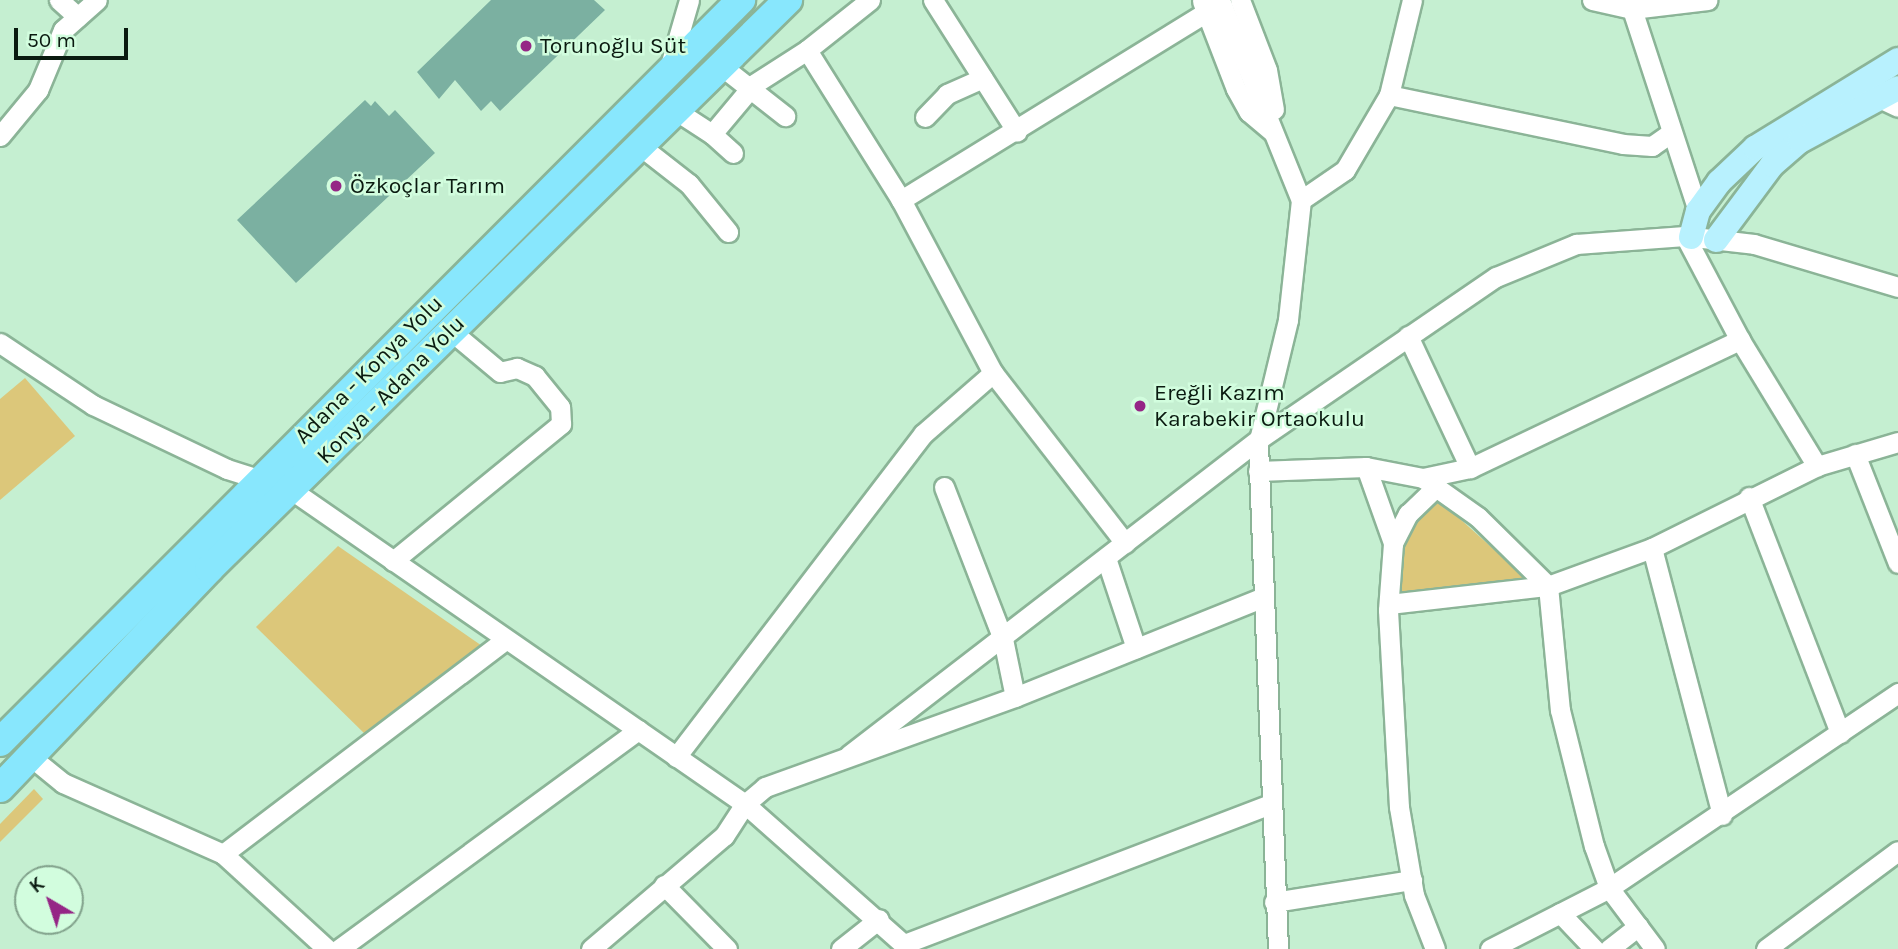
<!DOCTYPE html>
<meta charset="utf-8">
<style>
body{margin:0}
#map{position:relative;width:1898px;height:949px;overflow:hidden;background:#c5efd1;font-family:Karla,sans-serif}
div>[style]{position:absolute}
.green>*{inset:0;background:#dcc77a}
.building>*{inset:0;background:#7bb0a1}
.roads{filter:drop-shadow(2px 0 #8bb497) drop-shadow(-2px 0 #8bb497) drop-shadow(0 2px #8bb497) drop-shadow(0 -2px #8bb497)}
.minor>*{height:19px;margin:-9.5px;padding:0 9.5px;transform-origin:9.5px;border-radius:9.5px;background:#fff}
.major>*{height:24px;margin:-12px;padding:0 12px;transform-origin:12px;border-radius:12px;background:#b8f1fe}
.highway>*{height:28px;margin:-14px;padding:0 14px;transform-origin:14px;border-radius:14px;background:#88e7fd}
.dots>*{width:19px;height:19px;translate:-50% -50%;box-sizing:border-box;border:4px solid #d2fdde;border-radius:50%}
span{translate:-50% -50%;white-space:nowrap;text-align:center;line-height:1.15;-webkit-text-stroke:5px #d2fdde;paint-order:stroke}
.poi-label{font-size:23px;color:#0a1a10}
.left{translate:0 -50%;text-align:left}
.street-label{font-size:23px;color:#0a1a10}
.north{position:absolute;left:14px;top:865px;width:70px;height:70px;box-sizing:border-box;background:#d2fdde;border:2px solid #82a28c;border-radius:50%;rotate:321deg;font-size:19px;font-weight:700;line-height:28px;text-align:center;color:#0a1a10}
.north::after{content:'';display:block;margin:auto;width:24px;height:32px;background:#952686;clip-path:polygon(50% 0,100% 100%,50% 72%,0 100%)}
.scale{position:absolute;left:14px;top:28px;width:114px;height:32px;box-sizing:border-box;border:4px solid #0a1a10;border-top:0;padding-left:9px;font-size:21px;line-height:24px;white-space:nowrap;color:#0a1a10;-webkit-text-stroke:5px #d2fdde;paint-order:stroke}
</style>
<div id="map">
<div class="green">
<i style="clip-path:polygon(25px 378px,75px 436px,0 500px,0 399px)"></i>
<i style="clip-path:polygon(1439px 500px,1529px 581px,1402px 595px,1398px 561px,1404px 533px)"></i>
<i style="clip-path:polygon(338px 546px,485px 648px,369px 738px,256px 627px)"></i>
<i style="clip-path:polygon(34px 789px,43px 799px,0 842px,0 824px)"></i>
</div>
<div class="building">
<i style="clip-path:polygon(491px 0,594px 0,605px 10px,500px 111px,491px 101px,481px 111px,455px 80px,439px 99px,417px 72px)"></i>
<i style="clip-path:polygon(365px 100px,371px 106px,375px 101px,389px 116px,395px 110px,435px 153px,296px 283px,237px 220px)"></i>
</div>
<div class="roads">
<div class="minor">
<i style="left:59px;top:0;width:25px;rotate:42deg"></i>
<i style="left:870px;top:0;width:80px;rotate:141.6deg"></i>
<i style="left:807px;top:50px;width:177px;rotate:57.9deg"></i>
<i style="left:933px;top:0;width:156px;rotate:57.5deg"></i>
<i style="left:1220px;top:0;width:216px;rotate:68deg"></i>
<i style="left:1301px;top:200px;width:121px;rotate:96.2deg"></i>
<i style="left:1288px;top:320px;width:128px;rotate:103.6deg"></i>
<i style="left:1258px;top:444px;width:505px;rotate:87.73deg"></i>
<i style="left:1240px;top:0;width:75px;rotate:68.9deg"></i>
<i style="left:1267px;top:70px;width:40px;rotate:80deg"></i>
<i style="left:1592px;top:0;width:41px;rotate:12.7deg"></i>
<i style="left:1632px;top:9px;width:76px;rotate:-6.8deg"></i>
<i style="left:1634px;top:0;width:9px;rotate:103deg"></i>
<i style="left:1632px;top:9px;width:213px;rotate:71.9deg"></i>
<i style="left:1202px;top:1px;width:94px;rotate:68.9deg"></i>
<i style="left:1236px;top:89px;width:26px;rotate:61deg"></i>
<i style="left:1249px;top:112px;width:31px;rotate:40deg"></i>
<i style="left:720px;top:65px;width:83px;rotate:38.1deg"></i>
<i style="left:669px;top:69px;width:72px;rotate:-73.8deg"></i>
<i style="left:1389px;top:95px;width:239px;rotate:11.8deg"></i>
<i style="left:1623px;top:144px;width:29px;rotate:4deg"></i>
<i style="left:1652px;top:146px;width:24px;rotate:-35deg"></i>
<i style="left:1879px;top:98px;width:21px;rotate:25deg"></i>
<i style="left:675px;top:110px;width:44px;rotate:33deg"></i>
<i style="left:925px;top:117px;width:32px;rotate:-46deg"></i>
<i style="left:947px;top:94px;width:39px;rotate:-24deg"></i>
<i style="left:0;top:136px;width:60px;rotate:-50.4deg"></i>
<i style="left:38px;top:90px;width:65px;rotate:-67.4deg"></i>
<i style="left:63px;top:30px;width:45px;rotate:-41.4deg"></i>
<i style="left:639px;top:145px;width:63px;rotate:38deg"></i>
<i style="left:689px;top:184px;width:62px;rotate:50.9deg"></i>
<i style="left:733px;top:153px;width:28px;rotate:-138deg"></i>
<i style="left:712px;top:134px;width:65px;rotate:-50deg"></i>
<i style="left:754px;top:84px;width:63px;rotate:-32.7deg"></i>
<i style="left:1301px;top:200px;width:53px;rotate:-34.3deg"></i>
<i style="left:1345px;top:170px;width:87px;rotate:-59.6deg"></i>
<i style="left:1389px;top:95px;width:98px;rotate:-76.4deg"></i>
<i style="left:1685px;top:236px;width:118px;rotate:62.1deg"></i>
<i style="left:1740px;top:340px;width:148px;rotate:58.6deg"></i>
<i style="left:1408px;top:336px;width:146px;rotate:64.8deg"></i>
<i style="left:0;top:343px;width:112px;rotate:33.7deg"></i>
<i style="left:93px;top:405px;width:148px;rotate:25.5deg"></i>
<i style="left:227px;top:469px;width:66px;rotate:17.6deg"></i>
<i style="left:290px;top:489px;width:553px;rotate:34.7deg"></i>
<i style="left:745px;top:804px;width:219px;rotate:41.5deg"></i>
<i style="left:1855px;top:454px;width:117px;rotate:68.5deg"></i>
<i style="left:1366px;top:467px;width:81px;rotate:70.4deg"></i>
<i style="left:1258px;top:471px;width:108px;rotate:-2.1deg"></i>
<i style="left:1366px;top:467px;width:58px;rotate:10.9deg"></i>
<i style="left:1423px;top:478px;width:67px;rotate:35.3deg"></i>
<i style="left:1478px;top:517px;width:98px;rotate:44.6deg"></i>
<i style="left:1548px;top:586px;width:125px;rotate:84.5deg"></i>
<i style="left:1560px;top:710px;width:140px;rotate:76deg"></i>
<i style="left:1594px;top:846px;width:45px;rotate:70.3deg"></i>
<i style="left:1609px;top:888px;width:76px;rotate:53deg"></i>
<i style="left:1423px;top:478px;width:48px;rotate:-12deg"></i>
<i style="left:1470px;top:468px;width:299px;rotate:-25.4deg"></i>
<i style="left:944px;top:487px;width:163px;rotate:68.8deg"></i>
<i style="left:1003px;top:639px;width:59px;rotate:78.3deg"></i>
<i style="left:1749px;top:497px;width:253px;rotate:68.9deg"></i>
<i style="left:1125px;top:543px;width:215px;rotate:-127.8deg"></i>
<i style="left:993px;top:373px;width:196px;rotate:-118deg"></i>
<i style="left:901px;top:200px;width:358px;rotate:-31.6deg"></i>
<i style="left:1652px;top:548px;width:276px;rotate:75.3deg"></i>
<i style="left:1106px;top:558px;width:95px;rotate:71.6deg"></i>
<i style="left:393px;top:561px;width:217px;rotate:-39.2deg"></i>
<i style="left:561px;top:424px;width:17px;rotate:-93deg"></i>
<i style="left:560px;top:407px;width:40px;rotate:-129deg"></i>
<i style="left:535px;top:376px;width:20px;rotate:-156deg"></i>
<i style="left:517px;top:368px;width:17px;rotate:167deg"></i>
<i style="left:500px;top:372px;width:64px;rotate:-140.1deg"></i>
<i style="left:1389px;top:604px;width:160px;rotate:-6.5deg"></i>
<i style="left:1548px;top:586px;width:111px;rotate:-20.1deg"></i>
<i style="left:1652px;top:548px;width:184px;rotate:-26.4deg"></i>
<i style="left:1817px;top:466px;width:84px;rotate:-16.5deg"></i>
<i style="left:849px;top:755px;width:518px;rotate:-37.62deg"></i>
<i style="left:1259px;top:439px;width:287px;rotate:-34.4deg"></i>
<i style="left:1496px;top:277px;width:87px;rotate:-22.4deg"></i>
<i style="left:1576px;top:244px;width:109px;rotate:-4.2deg"></i>
<i style="left:1685px;top:236px;width:69px;rotate:6.6deg"></i>
<i style="left:1754px;top:244px;width:150px;rotate:16.6deg"></i>
<i style="left:31px;top:757px;width:41px;rotate:39.1deg"></i>
<i style="left:63px;top:783px;width:175px;rotate:23.9deg"></i>
<i style="left:223px;top:854px;width:141px;rotate:42.4deg"></i>
<i style="left:676px;top:757px;width:407px;rotate:-52.6deg"></i>
<i style="left:923px;top:434px;width:93px;rotate:-41.1deg"></i>
<i style="left:223px;top:854px;width:355px;rotate:-37.2deg"></i>
<i style="left:664px;top:885px;width:90px;rotate:45.5deg"></i>
<i style="left:1274px;top:902px;width:140px;rotate:-9.1deg"></i>
<i style="left:1560px;top:913px;width:50px;rotate:46.6deg"></i>
<i style="left:904px;top:944px;width:392px;rotate:-20.9deg"></i>
<i style="left:339px;top:949px;width:371px;rotate:-36.2deg"></i>
<i style="left:591px;top:949px;width:175px;rotate:-40.4deg"></i>
<i style="left:724px;top:836px;width:38px;rotate:-57deg"></i>
<i style="left:745px;top:804px;width:26px;rotate:-40deg"></i>
<i style="left:765px;top:787px;width:266px;rotate:-19.8deg"></i>
<i style="left:1015px;top:697px;width:265px;rotate:-21.9deg"></i>
<i style="left:841px;top:949px;width:48px;rotate:-38.3deg"></i>
<i style="left:1435px;top:949px;width:58px;rotate:-111.3deg"></i>
<i style="left:1414px;top:895px;width:89px;rotate:-99.7deg"></i>
<i style="left:1399px;top:807px;width:197px;rotate:-93.2deg"></i>
<i style="left:1388px;top:610px;width:67px;rotate:-85.7deg"></i>
<i style="left:1393px;top:543px;width:33px;rotate:-63deg"></i>
<i style="left:1408px;top:514px;width:40px;rotate:-44deg"></i>
<i style="left:1490px;top:949px;width:134px;rotate:-27.1deg"></i>
<i style="left:1609px;top:888px;width:349px;rotate:-34deg"></i>
<i style="left:1609px;top:949px;width:37px;rotate:-38deg"></i>
<i style="left:1766px;top:949px;width:164px;rotate:-36.6deg"></i>
</div>
<div class="major">
<i style="left:1691px;top:237px;width:27px;rotate:-75deg"></i>
<i style="left:1698px;top:211px;width:36px;rotate:-54deg"></i>
<i style="left:1719px;top:182px;width:50px;rotate:-43.4deg"></i>
<i style="left:1755px;top:148px;width:168px;rotate:-31.6deg"></i>
<i style="left:1716px;top:240px;width:94px;rotate:-53.3deg"></i>
<i style="left:1772px;top:165px;width:37px;rotate:-41deg"></i>
<i style="left:1800px;top:141px;width:111px;rotate:-28.4deg"></i>
</div>
<div class="highway">
<i style="left:0;top:742px;width:1049px;rotate:-45.04deg"></i>
<i style="left:0;top:788px;width:303px;rotate:-46.3deg"></i>
<i style="left:209px;top:569px;width:812px;rotate:-44.5deg"></i>
</div>
</div>
<div class="dots">
<i style="left:526px;top:46px;background:#952686"></i>
<i style="left:336px;top:186px;background:#952686"></i>
<i style="left:1140px;top:406px;background:#952686"></i>
</div>
<div class="poi-label">
<span class="left" style="left:540px;top:46px">Torunoğlu Süt</span>
<span class="left" style="left:350px;top:186px">Özkoçlar Tarım</span>
<span class="left" style="left:1154px;top:406px">Ereğli Kazım<br>Karabekir Ortaokulu</span>
</div>
<div class="street-label">
<span style="left:369px;top:370px;rotate:-45deg">Adana - Konya Yolu</span>
<span style="left:391px;top:390px;rotate:-45deg">Konya - Adana Yolu</span>
</div>
<div class="north">K</div>
<div class="scale">50 m</div>
</div>
